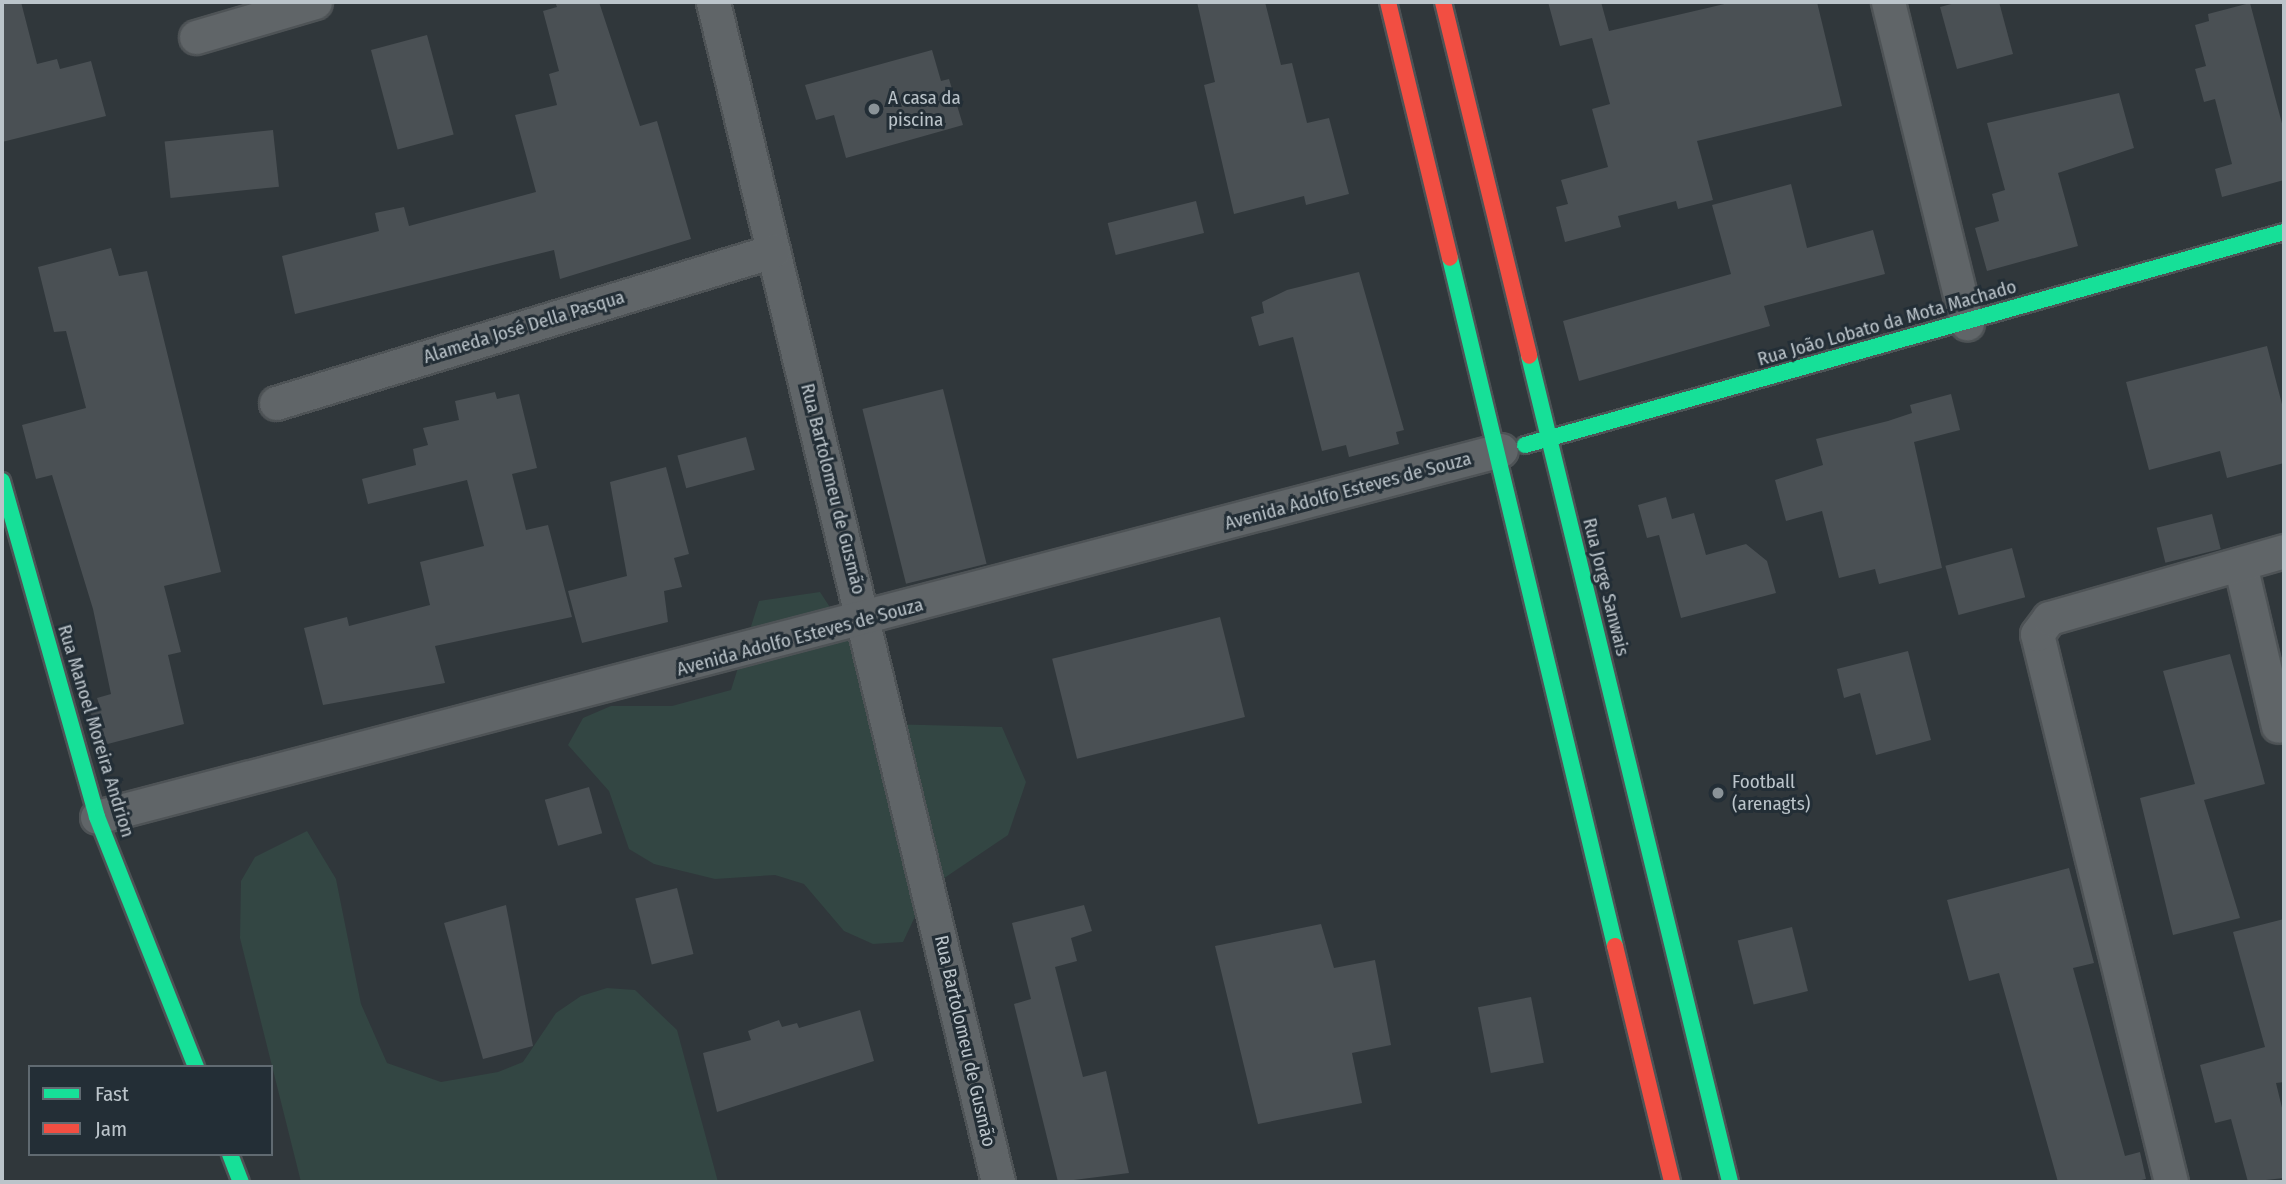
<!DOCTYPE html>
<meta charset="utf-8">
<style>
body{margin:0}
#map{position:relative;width:2286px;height:1184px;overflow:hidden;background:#30373b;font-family:"Fira Sans Condensed",sans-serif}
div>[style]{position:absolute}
.green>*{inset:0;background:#334643}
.building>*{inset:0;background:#4a5054;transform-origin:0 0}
.roads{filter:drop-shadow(2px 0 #4e5356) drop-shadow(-2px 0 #4e5356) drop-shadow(0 2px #4e5356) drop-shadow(0 -2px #4e5356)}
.street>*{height:33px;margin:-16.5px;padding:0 16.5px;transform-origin:16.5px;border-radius:16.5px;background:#606568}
.fast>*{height:16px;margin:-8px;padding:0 8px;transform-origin:8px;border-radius:8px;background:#16e098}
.jam>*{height:16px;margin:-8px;padding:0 8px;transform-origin:8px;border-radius:8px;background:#f24e42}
.dots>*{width:19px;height:19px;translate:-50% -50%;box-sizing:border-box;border:4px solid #232e36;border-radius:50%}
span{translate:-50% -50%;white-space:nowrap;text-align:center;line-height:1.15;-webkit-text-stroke:6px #232e36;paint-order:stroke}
.poi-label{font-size:19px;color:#bbc4ca}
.left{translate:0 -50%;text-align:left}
.street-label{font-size:19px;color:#bbc4ca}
.frame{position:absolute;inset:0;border:4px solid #bbc4ca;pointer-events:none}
.legend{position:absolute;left:28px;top:1065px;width:245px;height:91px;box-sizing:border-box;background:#232e36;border:2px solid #606a71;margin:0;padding:9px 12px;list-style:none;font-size:21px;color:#bbc4ca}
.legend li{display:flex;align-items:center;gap:14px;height:35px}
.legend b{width:35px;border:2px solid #606a71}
</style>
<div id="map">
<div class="green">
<i style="clip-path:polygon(820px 592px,852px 641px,884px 724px,1002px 727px,1026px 782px,1008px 835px,928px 889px,903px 942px,873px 944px,844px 931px,804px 884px,775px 875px,715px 879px,654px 864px,629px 849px,609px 791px,568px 745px,583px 718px,611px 706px,672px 706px,731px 690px,759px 601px)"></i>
<i style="clip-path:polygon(307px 831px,336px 879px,361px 1004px,387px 1063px,441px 1082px,498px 1072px,523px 1062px,556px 1013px,581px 996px,607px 988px,635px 990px,677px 1030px,718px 1182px,301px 1182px,240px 938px,241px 881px,255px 857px)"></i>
</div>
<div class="building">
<i style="clip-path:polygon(2px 2px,21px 2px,37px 64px,57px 59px,60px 69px,91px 61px,106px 116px,2px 142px)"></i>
<i style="clip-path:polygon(555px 2px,599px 2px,640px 126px,657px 121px,691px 239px,560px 279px,554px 250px,295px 314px,282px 256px,379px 231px,375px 213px,404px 207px,409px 226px,536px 192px,515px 115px,557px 105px,549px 74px,559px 71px,543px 11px,557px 7px)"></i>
<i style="clip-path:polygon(1197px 2px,1265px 2px,1281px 65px,1292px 63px,1307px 123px,1329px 118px,1349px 194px,1306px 205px,1304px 196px,1234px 214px,1204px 85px,1215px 82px)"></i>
<i style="clip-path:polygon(1548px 2px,1601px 2px,1609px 31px,1733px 2px,1817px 2px,1842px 106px,1697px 141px,1713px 200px,1678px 209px,1676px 201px,1618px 216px,1621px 227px,1565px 242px,1556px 207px,1568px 204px,1561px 180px,1608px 167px,1592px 109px,1610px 104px,1592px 38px,1560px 46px)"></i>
<i style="clip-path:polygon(1959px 2px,1999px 2px,2013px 54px,1957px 69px,1940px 7px)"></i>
<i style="clip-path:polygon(2250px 3px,2284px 131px,2284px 180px,2222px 197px,2215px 169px,2232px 164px,2215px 99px,2204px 102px,2195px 69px,2206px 66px,2195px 25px,2209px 21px,2208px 14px)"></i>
<i style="left:427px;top:35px;width:103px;height:58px;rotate:75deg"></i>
<i style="clip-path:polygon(932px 50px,941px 81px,949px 79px,963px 125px,846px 158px,834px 115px,816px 120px,805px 85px)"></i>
<i style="clip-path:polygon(2119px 93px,2134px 148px,2058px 173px,2078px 246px,1987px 271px,1975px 228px,1999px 221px,1992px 194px,2005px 190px,1987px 123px)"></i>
<i style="left:273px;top:130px;width:57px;height:109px;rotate:84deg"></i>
<i style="clip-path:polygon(1791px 184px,1807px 248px,1873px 230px,1885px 274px,1764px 306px,1770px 326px,1579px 381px,1563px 321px,1731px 274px,1712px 205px)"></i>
<i style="left:1196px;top:201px;width:33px;height:91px;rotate:76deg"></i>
<i style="clip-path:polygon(111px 248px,119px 276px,147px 271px,221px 572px,164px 586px,181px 652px,168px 655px,184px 724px,100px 746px,90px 710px,100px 707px,97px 698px,111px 694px,93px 609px,52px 475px,36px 479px,22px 425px,86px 408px,66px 331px,54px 332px,38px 267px)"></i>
<i style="clip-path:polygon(1359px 272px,1404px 430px,1396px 432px,1399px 444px,1349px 457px,1346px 445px,1322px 451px,1293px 337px,1259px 346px,1251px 317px,1264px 313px,1262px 302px,1287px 290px)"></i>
<i style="clip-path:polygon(2267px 346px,2284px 412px,2284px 463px,2227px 478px,2220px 451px,2149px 470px,2126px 382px)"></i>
<i style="left:943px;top:389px;width:180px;height:83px;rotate:76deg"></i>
<i style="clip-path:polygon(495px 392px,497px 399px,519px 394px,537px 468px,512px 474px,526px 530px,548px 525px,572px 617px,435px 646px,445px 683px,323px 705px,304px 628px,347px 617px,349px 626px,430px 605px,420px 562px,484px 546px,467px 480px,368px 504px,362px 479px,416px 465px,413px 449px,428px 445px,423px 428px,459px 420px,455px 401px)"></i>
<i style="clip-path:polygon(1951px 394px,1960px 430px,1914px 442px,1942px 568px,1879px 584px,1875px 569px,1839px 578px,1822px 511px,1786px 521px,1775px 480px,1823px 465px,1816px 439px,1888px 421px,1912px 413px,1910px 405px)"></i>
<i style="left:746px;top:437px;width:34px;height:71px;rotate:75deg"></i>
<i style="clip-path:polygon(666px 467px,689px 554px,674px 558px,682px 587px,664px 591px,668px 622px,582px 643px,568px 591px,627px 576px,610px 482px)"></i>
<i style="clip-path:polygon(1666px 497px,1672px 519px,1694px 513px,1706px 555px,1746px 544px,1767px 561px,1776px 593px,1681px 618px,1659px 535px,1647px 538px,1638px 505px)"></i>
<i style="left:2212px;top:514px;width:36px;height:57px;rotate:76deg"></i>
<i style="left:2012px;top:548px;width:51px;height:69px;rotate:75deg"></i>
<i style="left:1220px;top:617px;width:103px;height:173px;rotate:76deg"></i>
<i style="clip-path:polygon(1908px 651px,1931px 740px,1876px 755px,1860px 693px,1844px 698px,1837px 669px)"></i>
<i style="clip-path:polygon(2230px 654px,2265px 784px,2204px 800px,2240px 918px,2173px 935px,2140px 798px,2195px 784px,2163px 671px)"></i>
<i style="left:589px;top:787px;width:48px;height:46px;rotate:74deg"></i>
<i style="clip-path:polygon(2069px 868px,2094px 963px,2073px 968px,2125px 1156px,2140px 1152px,2146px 1179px,2132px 1182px,2058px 1182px,1999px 973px,1969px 981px,1947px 900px)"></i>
<i style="left:677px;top:888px;width:68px;height:43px;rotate:76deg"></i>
<i style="clip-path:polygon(506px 905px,533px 1046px,483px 1059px,444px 923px)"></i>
<i style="clip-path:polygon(1084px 905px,1092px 931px,1071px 938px,1077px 961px,1055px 967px,1083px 1077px,1106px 1071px,1129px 1173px,1058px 1182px,1014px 1004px,1031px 999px,1012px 923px)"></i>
<i style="clip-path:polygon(2284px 919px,2284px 1082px,2276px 1083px,2284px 1116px,2284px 1178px,2248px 1182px,2231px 1119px,2215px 1123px,2200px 1065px,2265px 1047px,2233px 932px)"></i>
<i style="clip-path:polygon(1321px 924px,1334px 968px,1375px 960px,1391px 1045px,1352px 1053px,1362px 1103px,1258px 1124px,1215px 946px)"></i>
<i style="left:1792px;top:927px;width:66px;height:56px;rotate:76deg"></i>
<i style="left:1531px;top:997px;width:67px;height:54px;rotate:79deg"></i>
<i style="clip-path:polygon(860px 1010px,874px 1061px,717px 1112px,703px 1053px,751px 1040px,748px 1031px,779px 1020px,782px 1027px,797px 1023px,799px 1028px)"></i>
</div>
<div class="roads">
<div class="street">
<i style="left:713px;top:2px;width:1214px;rotate:76.42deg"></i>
<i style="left:1888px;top:2px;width:331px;rotate:76.2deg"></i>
<i style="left:196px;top:37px;width:124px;rotate:-16.4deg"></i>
<i style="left:276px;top:403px;width:520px;rotate:-17.01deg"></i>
<i style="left:2240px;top:564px;width:166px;rotate:76.8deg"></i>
<i style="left:97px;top:817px;width:1451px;rotate:-14.65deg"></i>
<i style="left:2171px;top:1182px;width:564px;rotate:-103.74deg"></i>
<i style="left:2037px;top:634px;width:20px;rotate:-53deg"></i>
<i style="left:2049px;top:618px;width:244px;rotate:-15.9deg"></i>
</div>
<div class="fast">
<i style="left:1450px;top:258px;width:708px;rotate:76.51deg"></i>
<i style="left:1529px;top:356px;width:850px;rotate:76.32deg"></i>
<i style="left:1525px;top:445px;width:788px;rotate:-15.68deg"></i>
<i style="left:2px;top:481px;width:349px;rotate:74.2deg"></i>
<i style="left:97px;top:817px;width:269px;rotate:68.4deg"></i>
<i style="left:230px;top:1154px;width:30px;rotate:69deg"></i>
</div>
<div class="jam">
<i style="left:1388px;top:2px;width:263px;rotate:76.4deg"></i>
<i style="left:1443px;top:2px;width:364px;rotate:76.3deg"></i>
<i style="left:1615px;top:946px;width:243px;rotate:76.4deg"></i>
</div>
</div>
<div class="dots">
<i style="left:874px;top:109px;background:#8a9398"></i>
<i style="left:1718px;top:793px;background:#8a9398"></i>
</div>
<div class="poi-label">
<span class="left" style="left:888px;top:109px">A casa da<br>piscina</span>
<span class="left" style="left:1732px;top:793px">Football<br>(arenagts)</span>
</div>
<div class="street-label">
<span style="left:1887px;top:323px;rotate:-16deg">Rua João Lobato da Mota Machado</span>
<span style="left:524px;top:327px;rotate:-17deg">Alameda José Della Pasqua</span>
<span style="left:833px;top:489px;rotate:76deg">Rua Bartolomeu de Gusmão</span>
<span style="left:1348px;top:491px;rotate:-15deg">Avenida Adolfo Esteves de Souza</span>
<span style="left:1606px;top:587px;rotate:76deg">Rua Jorge Sanwais</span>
<span style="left:800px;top:637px;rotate:-15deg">Avenida Adolfo Esteves de Souza</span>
<span style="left:96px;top:731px;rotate:73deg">Rua Manoel Moreira Andrion</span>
<span style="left:965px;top:1041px;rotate:77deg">Rua Bartolomeu de Gusmão</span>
</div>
<div class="frame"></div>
<ul class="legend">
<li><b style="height:9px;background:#16e098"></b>Fast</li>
<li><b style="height:9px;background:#f24e42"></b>Jam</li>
</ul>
</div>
